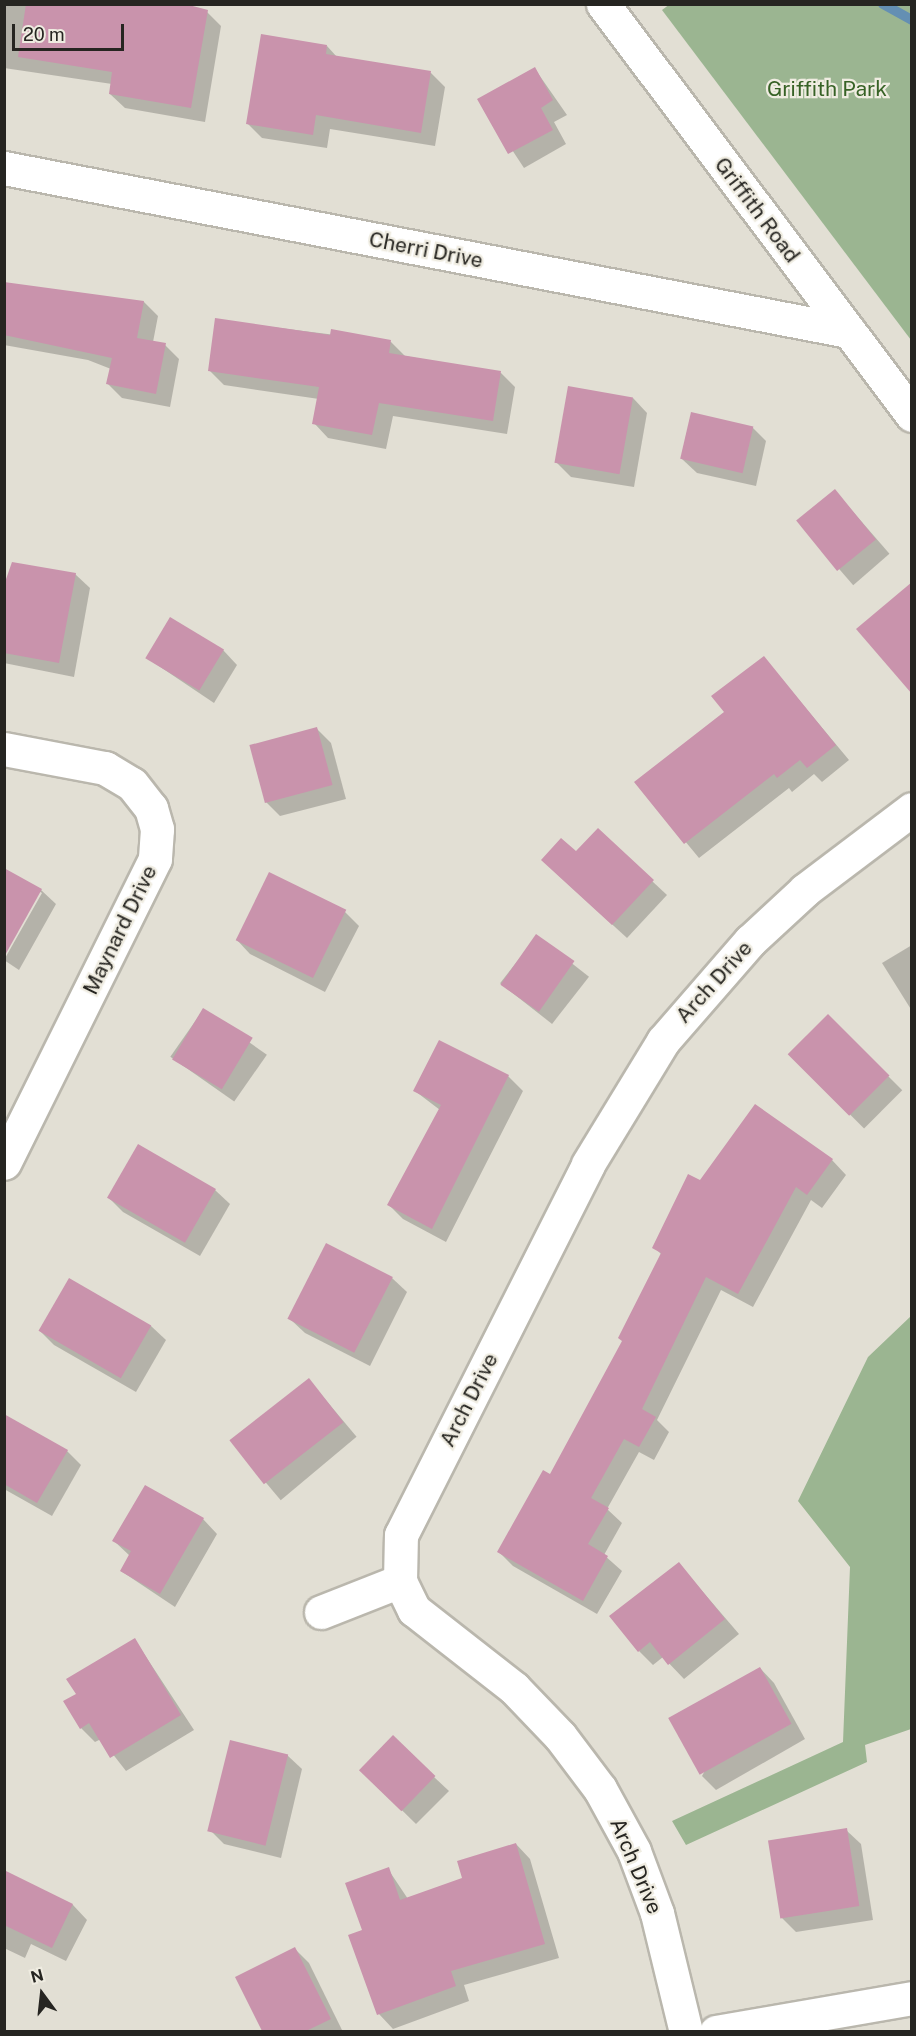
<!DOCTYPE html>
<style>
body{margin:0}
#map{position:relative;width:916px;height:2036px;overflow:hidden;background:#e2dfd4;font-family:"Public Sans",sans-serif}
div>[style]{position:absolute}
.green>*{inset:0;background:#9bb591}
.shadow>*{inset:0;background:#0003;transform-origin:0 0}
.stream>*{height:10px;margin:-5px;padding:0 5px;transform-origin:5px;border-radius:5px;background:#648fb3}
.building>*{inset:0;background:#c993ac;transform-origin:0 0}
.roads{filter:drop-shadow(2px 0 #bab7ad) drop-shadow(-2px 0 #bab7ad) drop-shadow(0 2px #bab7ad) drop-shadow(0 -2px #bab7ad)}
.minor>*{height:33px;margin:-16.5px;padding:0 16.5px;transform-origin:16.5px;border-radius:16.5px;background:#fff}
.tertiary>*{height:33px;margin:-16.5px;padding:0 16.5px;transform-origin:16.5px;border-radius:16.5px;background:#fff}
span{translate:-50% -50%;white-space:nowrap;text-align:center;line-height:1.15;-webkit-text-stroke:4.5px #efece1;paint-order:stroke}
.park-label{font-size:21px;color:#376226}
.street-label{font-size:21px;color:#262521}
.frame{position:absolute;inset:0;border:6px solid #262521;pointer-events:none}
.north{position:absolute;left:12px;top:1964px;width:60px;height:60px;-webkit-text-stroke:4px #efece1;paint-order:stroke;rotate:345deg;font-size:16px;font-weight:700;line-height:24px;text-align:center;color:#262521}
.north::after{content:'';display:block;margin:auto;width:21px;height:27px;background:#262521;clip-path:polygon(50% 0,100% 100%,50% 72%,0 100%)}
.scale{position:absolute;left:12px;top:24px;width:112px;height:27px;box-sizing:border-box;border:3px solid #262521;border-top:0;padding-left:8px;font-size:18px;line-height:21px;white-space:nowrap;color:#262521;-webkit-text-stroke:4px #efece1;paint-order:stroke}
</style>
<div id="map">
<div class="green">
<i style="clip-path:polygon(670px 4px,911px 5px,911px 340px,662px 10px)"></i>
<i style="clip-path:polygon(911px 1316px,911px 1729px,865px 1745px,867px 1762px,686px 1845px,672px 1821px,843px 1742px,850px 1567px,798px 1501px,868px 1357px)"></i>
</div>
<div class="shadow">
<i style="clip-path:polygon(4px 4px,207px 12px,221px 26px,205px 122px,125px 108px,110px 94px,112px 84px,4px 68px)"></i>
<i style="clip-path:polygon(327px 46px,337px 57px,431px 73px,445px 87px,435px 146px,330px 129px,327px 148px,262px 138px,248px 124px)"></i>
<i style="clip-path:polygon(535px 69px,567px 115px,554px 122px,566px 144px,524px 168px,479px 100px)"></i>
<i style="clip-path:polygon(4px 285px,144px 302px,158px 316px,153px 342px,165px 345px,179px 359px,170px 407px,122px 398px,108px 384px,111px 369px,88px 360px,4px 345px)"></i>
<i style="clip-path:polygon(217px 320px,391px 342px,405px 356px,501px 373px,515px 387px,507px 434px,393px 416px,386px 449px,328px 438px,314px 423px,319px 399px,224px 385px,210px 371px)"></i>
<i style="clip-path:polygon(633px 398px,647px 413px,634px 487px,571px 477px,557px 463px)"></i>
<i style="clip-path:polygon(752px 427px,766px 441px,756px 486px,697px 473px,682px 459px)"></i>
<i style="left:835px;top:491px;width:83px;height:48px;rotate:49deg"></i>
<i style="clip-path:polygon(75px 574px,90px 588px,74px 677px,4px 663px,4px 587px)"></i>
<i style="clip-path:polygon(223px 650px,237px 665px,214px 703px,147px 658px)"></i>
<i style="clip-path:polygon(764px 658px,849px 760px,822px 782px,814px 774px,792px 792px,789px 788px,699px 858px,636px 782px,726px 712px)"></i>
<i style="clip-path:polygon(317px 729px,331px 743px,346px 799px,280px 816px,266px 802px)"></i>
<i style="clip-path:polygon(576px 854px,652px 881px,667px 895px,627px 938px,557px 874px)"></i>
<i style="clip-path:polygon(4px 870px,41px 890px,56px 904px,19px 970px,4px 960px,42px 893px)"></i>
<i style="clip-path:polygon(345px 912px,359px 926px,325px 992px,250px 954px,236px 939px)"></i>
<i style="left:537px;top:936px;width:66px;height:60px;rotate:38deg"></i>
<i style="clip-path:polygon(912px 945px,912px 1011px,882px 963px)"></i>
<i style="left:203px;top:1010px;width:78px;height:57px;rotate:35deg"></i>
<i style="left:828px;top:1016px;width:105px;height:54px;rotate:45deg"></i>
<i style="clip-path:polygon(440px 1042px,508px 1076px,523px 1091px,446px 1242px,403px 1219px,389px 1205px,440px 1110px,415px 1091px)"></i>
<i style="clip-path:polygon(832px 1160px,846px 1175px,822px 1208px,811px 1200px,753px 1307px,721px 1290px,657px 1420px,669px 1432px,654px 1460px,639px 1452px,607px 1509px,622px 1523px,604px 1555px,622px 1571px,597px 1614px,513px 1566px,499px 1552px,551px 1476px,623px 1342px,662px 1255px,654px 1247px,700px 1182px)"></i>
<i style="clip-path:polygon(215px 1190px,230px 1204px,200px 1256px,123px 1212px,109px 1198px)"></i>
<i style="clip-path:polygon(327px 1245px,392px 1278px,407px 1292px,370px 1366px,305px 1333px,290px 1319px)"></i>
<i style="clip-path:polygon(151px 1326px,166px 1340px,136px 1392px,54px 1345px,40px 1331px)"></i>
<i style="left:309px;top:1380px;width:74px;height:99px;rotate:50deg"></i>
<i style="clip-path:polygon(4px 1416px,67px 1451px,81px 1465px,52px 1516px,4px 1489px)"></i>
<i style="clip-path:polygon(203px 1519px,217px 1534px,175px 1607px,121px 1571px,130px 1556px,114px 1541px)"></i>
<i style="clip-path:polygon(679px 1564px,739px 1634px,684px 1679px,663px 1657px,653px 1665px,639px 1651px)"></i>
<i style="clip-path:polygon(135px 1640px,194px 1730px,126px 1771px,101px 1739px,95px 1742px,81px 1728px,78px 1695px)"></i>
<i style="clip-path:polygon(760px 1668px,774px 1683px,805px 1739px,716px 1790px,702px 1776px)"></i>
<i style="clip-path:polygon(287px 1755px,302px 1769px,281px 1858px,224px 1844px,210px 1830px)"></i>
<i style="clip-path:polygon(361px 1770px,434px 1777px,449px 1791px,416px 1824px)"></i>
<i style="clip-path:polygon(846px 1830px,861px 1844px,873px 1920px,796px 1932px,782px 1918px)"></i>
<i style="clip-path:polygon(516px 1844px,530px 1859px,559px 1958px,464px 1985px,469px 2001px,393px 2029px,379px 2014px,364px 1931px,388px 1869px,408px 1899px,464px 1879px)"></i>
<i style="clip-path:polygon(4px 1872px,73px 1905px,87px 1920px,66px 1961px,31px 1944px,25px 1958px,4px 1948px)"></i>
<i style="clip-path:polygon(295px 1949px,309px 1963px,343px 2032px,264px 2032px,237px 1977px)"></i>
</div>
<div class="stream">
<i style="left:883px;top:4px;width:33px;rotate:29deg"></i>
</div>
<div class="building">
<i style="clip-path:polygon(26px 4px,185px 4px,208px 10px,191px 108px,109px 94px,112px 72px,18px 57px)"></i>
<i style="clip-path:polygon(261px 34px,327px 45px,326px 54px,431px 71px,421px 133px,316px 115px,313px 135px,246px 124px)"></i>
<i style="clip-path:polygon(535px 67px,553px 100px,541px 108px,553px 130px,508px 154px,477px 99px)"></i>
<i style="clip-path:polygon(4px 282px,144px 301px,137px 338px,166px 343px,156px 394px,106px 384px,112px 358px,4px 335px)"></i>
<i style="clip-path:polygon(215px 318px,330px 335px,331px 329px,391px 340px,389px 353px,501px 371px,493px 421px,379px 403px,372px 435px,312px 424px,319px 387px,208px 371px)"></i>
<i style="left:568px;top:386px;width:66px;height:78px;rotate:10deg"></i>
<i style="left:691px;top:412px;width:64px;height:48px;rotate:13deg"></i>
<i style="left:835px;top:489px;width:65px;height:50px;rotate:51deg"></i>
<i style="clip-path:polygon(12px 562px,76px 573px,59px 663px,4px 653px,4px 585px)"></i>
<i style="clip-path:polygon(912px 582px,912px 694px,856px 629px)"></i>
<i style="left:170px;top:617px;width:63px;height:48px;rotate:31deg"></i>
<i style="clip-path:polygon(764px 656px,836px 745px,807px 768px,800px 760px,777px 778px,774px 774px,684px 844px,634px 782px,724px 712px,711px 696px)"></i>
<i style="left:317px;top:727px;width:60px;height:70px;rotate:75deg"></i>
<i style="clip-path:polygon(598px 828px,654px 880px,612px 925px,541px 860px,561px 838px,576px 851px)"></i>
<i style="clip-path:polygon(4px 868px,42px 889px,4px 957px)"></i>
<i style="left:269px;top:872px;width:86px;height:76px;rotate:26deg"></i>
<i style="left:536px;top:934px;width:47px;height:62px;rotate:35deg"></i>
<i style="left:203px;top:1008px;width:58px;height:60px;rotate:31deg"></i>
<i style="left:828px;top:1014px;width:87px;height:57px;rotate:45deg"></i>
<i style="clip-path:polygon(439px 1040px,509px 1075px,432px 1229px,387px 1205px,441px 1105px,413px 1091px)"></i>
<i style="clip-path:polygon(755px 1104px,833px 1159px,807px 1195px,796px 1187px,738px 1294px,706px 1277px,642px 1409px,656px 1417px,639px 1447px,624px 1439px,591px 1498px,609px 1508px,588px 1544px,608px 1556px,583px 1601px,497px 1552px,543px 1470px,550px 1474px,622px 1341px,618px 1338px,661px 1253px,652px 1248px,688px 1174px,700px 1180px)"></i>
<i style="left:138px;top:1144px;width:90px;height:62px;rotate:30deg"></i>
<i style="left:326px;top:1243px;width:75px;height:85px;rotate:27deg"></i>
<i style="left:69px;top:1278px;width:95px;height:61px;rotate:30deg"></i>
<i style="left:309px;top:1378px;width:56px;height:101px;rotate:52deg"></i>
<i style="clip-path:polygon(4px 1414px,68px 1450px,37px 1503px,4px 1484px)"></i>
<i style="clip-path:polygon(145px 1485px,204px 1518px,160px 1594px,120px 1571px,131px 1551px,112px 1541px)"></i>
<i style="clip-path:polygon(679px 1562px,725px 1619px,668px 1665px,650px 1642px,638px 1652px,609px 1616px)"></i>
<i style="clip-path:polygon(135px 1638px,181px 1715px,110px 1758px,89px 1723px,80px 1729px,63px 1701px,76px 1694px,66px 1679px)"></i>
<i style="left:760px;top:1667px;width:65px;height:105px;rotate:61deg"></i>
<i style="left:393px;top:1735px;width:59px;height:49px;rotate:44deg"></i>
<i style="left:230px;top:1740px;width:60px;height:94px;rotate:14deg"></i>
<i style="left:847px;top:1828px;width:79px;height:80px;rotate:81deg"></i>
<i style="clip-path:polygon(516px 1843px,545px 1944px,451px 1971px,456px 1986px,377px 2015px,348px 1935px,362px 1930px,345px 1883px,389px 1867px,400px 1900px,462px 1878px,457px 1861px)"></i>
<i style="clip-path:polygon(4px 1870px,73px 1904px,52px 1948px,4px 1925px)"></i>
<i style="clip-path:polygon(295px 1947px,331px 2019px,306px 2031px,262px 2031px,235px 1977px)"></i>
</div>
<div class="roads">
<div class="minor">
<i style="left:4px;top:168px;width:860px;rotate:10.93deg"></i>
<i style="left:4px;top:749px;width:103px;rotate:10.7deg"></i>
<i style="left:105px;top:768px;width:31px;rotate:31deg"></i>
<i style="left:132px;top:784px;width:31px;rotate:52deg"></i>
<i style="left:151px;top:808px;width:22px;rotate:74deg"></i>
<i style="left:157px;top:829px;width:30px;rotate:94deg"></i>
<i style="left:155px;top:859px;width:339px;rotate:116.4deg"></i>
<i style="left:321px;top:1612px;width:85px;rotate:-21.4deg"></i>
<i style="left:686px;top:2032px;width:122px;rotate:-103.7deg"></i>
<i style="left:657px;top:1913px;width:66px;rotate:-110.4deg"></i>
<i style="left:634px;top:1851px;width:71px;rotate:-118.7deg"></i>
<i style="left:600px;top:1789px;width:66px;rotate:-127deg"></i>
<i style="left:560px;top:1736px;width:66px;rotate:-133.8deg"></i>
<i style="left:514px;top:1688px;width:127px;rotate:-142deg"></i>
<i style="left:414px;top:1610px;width:32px;rotate:-116deg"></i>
<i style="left:400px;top:1581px;width:46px;rotate:-88.8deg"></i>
<i style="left:401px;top:1535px;width:415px;rotate:-63.2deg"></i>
<i style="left:588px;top:1164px;width:144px;rotate:-58.6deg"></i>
<i style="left:663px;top:1041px;width:133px;rotate:-49deg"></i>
<i style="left:750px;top:941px;width:75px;rotate:-42.8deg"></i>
<i style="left:805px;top:890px;width:134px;rotate:-37.1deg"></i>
<i style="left:716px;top:2032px;width:199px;rotate:-9.8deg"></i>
</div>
<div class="tertiary">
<i style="left:603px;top:4px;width:514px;rotate:53.06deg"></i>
</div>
</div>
<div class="park-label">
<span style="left:827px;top:89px">Griffith Park</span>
</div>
<div class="street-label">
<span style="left:757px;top:210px;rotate:53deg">Griffith Road</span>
<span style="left:426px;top:250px;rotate:11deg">Cherri Drive</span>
<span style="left:120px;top:930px;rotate:-64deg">Maynard Drive</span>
<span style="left:714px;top:982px;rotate:-48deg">Arch Drive</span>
<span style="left:469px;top:1400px;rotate:-63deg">Arch Drive</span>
<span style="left:636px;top:1866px;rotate:67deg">Arch Drive</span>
</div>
<div class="frame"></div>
<div class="north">N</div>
<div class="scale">20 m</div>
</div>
